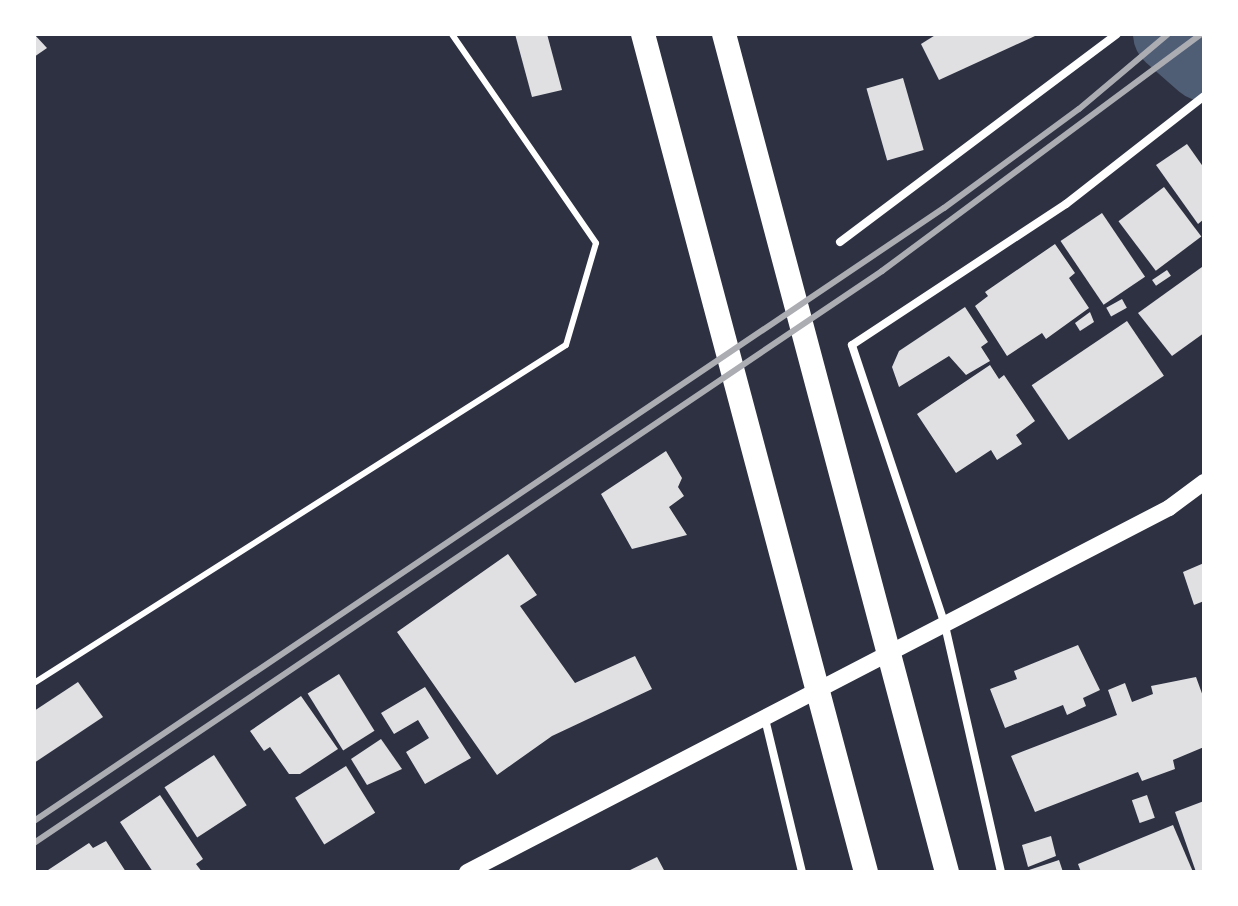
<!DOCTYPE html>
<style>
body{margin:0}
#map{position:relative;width:1238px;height:906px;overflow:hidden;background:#2d3142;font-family:Overpass,sans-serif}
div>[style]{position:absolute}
.river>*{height:76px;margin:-38px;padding:0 38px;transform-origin:38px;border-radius:38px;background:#4f5d75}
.building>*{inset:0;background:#e0e0e3;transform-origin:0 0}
.service>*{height:6px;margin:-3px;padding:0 3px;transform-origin:3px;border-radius:3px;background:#fff}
.minor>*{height:8px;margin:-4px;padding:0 4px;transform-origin:4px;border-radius:4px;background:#fff}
.secondary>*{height:16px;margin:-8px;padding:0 8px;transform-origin:8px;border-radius:8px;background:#fff}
.motorway>*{height:24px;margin:-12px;padding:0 12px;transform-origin:12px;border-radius:12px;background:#fff}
.rail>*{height:6px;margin:-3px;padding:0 3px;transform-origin:3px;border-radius:3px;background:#abadb3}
span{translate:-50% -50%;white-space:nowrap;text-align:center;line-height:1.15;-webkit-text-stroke:7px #fff;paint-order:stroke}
.frame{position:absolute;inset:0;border:36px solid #fff;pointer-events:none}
</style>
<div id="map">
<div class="river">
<i style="left:1171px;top:34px;width:44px;rotate:41.3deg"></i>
</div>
<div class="building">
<i style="clip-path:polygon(34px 34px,47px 48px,34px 57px)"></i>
<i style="clip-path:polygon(515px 34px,547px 34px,562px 90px,532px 97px)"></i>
<i style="clip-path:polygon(937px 34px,1033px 34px,1035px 36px,939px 80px,921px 44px)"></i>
<i style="left:903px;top:78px;width:75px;height:38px;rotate:74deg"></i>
<i style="clip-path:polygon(1187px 144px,1204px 168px,1204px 219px,1198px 224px,1156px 165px)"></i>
<i style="left:1164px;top:187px;width:62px;height:57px;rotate:53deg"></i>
<i style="left:1102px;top:213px;width:77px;height:50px;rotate:56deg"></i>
<i style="clip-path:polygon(1055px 244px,1075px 273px,1069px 278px,1089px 308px,1046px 339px,1042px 333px,1007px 356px,975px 306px,988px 296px,985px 292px)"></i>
<i style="clip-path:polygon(1202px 267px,1204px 333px,1172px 356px,1138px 313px)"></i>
<i style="left:1167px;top:270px;width:7px;height:18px;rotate:56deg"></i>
<i style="left:1122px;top:299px;width:10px;height:18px;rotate:61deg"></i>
<i style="clip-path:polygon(965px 307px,988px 342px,981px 347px,990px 361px,966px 375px,949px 356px,899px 387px,892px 367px,899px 351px)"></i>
<i style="clip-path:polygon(1090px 312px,1094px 322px,1080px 331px,1075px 323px)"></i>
<i style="left:1127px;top:321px;width:66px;height:115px;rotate:56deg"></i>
<i style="clip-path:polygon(990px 365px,999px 379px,1004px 375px,1035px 421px,1016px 435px,1022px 444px,997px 460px,991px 450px,956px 473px,917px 414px)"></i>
<i style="clip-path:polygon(666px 451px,682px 478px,678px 487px,684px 496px,669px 507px,687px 535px,632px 549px,601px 494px)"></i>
<i style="clip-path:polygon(508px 554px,537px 595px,520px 606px,575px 683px,635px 656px,652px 689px,552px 736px,497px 775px,397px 632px)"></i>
<i style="clip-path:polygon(1204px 563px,1204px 601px,1194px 605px,1183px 572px)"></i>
<i style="clip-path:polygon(1078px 645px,1100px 690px,1083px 698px,1086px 706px,1067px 715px,1063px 705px,1005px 728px,990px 689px,1017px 679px,1014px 671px)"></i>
<i style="left:339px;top:674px;width:67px;height:37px;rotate:58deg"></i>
<i style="clip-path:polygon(1196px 677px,1204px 699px,1204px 747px,1173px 760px,1175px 769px,1142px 781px,1138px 772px,1035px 812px,1011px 756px,1117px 715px,1108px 690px,1125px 683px,1132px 702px,1153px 694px,1151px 686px)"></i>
<i style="clip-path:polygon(78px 682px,103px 717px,34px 763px,34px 711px)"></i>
<i style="clip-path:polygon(425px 687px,471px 758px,425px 784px,406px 752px,429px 738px,418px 720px,394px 734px,381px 713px)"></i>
<i style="clip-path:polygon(301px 696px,338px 749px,300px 774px,289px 774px,270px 747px,264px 751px,250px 731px)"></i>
<i style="clip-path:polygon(381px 739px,402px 769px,367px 785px,351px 759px)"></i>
<i style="left:214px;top:755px;width:60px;height:59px;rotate:57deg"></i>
<i style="left:346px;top:766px;width:55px;height:60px;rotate:58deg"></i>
<i style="clip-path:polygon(160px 795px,203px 859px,196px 864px,202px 872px,153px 872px,120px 822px)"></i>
<i style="left:1147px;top:795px;width:24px;height:16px;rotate:71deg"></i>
<i style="clip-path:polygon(1204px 801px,1204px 872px,1196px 872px,1175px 812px)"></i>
<i style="clip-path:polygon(1173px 825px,1193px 872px,1081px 872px,1078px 864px)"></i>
<i style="clip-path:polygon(1051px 836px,1056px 856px,1028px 867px,1022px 845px)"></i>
<i style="clip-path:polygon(106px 841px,126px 872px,45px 872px,89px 843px,93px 848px)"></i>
<i style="clip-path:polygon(657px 857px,665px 872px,626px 872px)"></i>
<i style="clip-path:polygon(1059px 860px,1063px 872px,1026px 872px,1026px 871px)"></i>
</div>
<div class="service">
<i style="left:34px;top:683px;width:630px;rotate:-32.43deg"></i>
<i style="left:566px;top:345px;width:106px;rotate:-73.6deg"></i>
<i style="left:596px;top:243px;width:254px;rotate:-124.6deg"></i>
</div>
<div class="minor">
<i style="left:840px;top:242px;width:346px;rotate:-36.9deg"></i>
<i style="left:765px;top:719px;width:157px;rotate:76.4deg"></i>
<i style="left:1001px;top:872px;width:253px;rotate:-102.8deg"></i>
<i style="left:945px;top:625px;width:295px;rotate:-108.4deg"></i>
<i style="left:852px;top:345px;width:256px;rotate:-33.4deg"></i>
<i style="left:1066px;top:204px;width:175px;rotate:-38deg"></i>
</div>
<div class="secondary">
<i style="left:467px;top:872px;width:791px;rotate:-27.41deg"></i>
<i style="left:1169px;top:508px;width:44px;rotate:-36.6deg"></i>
</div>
<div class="motorway">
<i style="left:643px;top:34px;width:867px;rotate:75.1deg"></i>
<i style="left:724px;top:34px;width:867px;rotate:75.1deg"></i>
</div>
<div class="rail">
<i style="left:34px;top:821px;width:1097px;rotate:-33.97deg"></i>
<i style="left:944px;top:208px;width:167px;rotate:-36.3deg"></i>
<i style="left:1079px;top:109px;width:116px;rotate:-40.1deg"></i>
<i style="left:34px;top:843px;width:1023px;rotate:-34deg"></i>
<i style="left:882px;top:271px;width:397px;rotate:-36.6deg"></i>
</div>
<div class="frame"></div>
</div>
